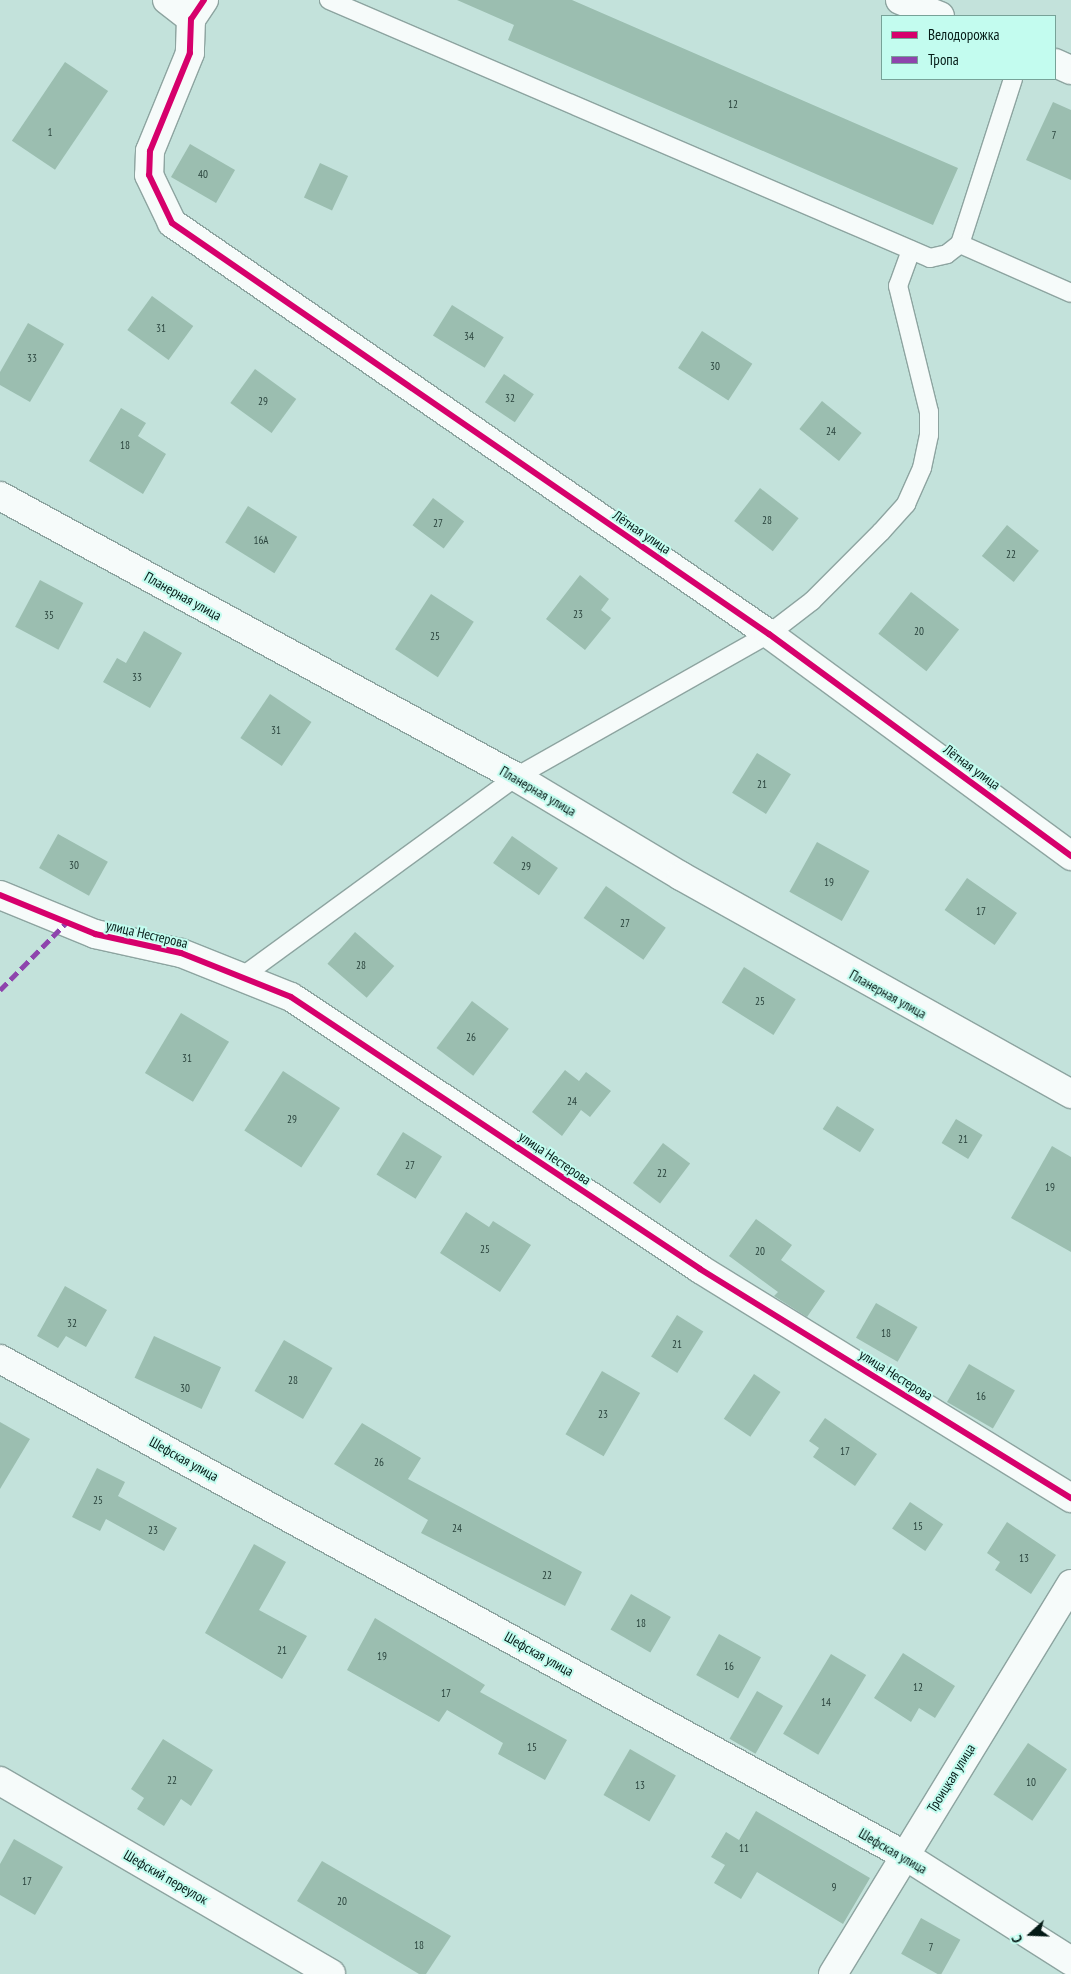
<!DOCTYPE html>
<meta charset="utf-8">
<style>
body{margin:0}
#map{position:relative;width:1071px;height:1974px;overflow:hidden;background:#c3e2db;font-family:"PT Sans Narrow",sans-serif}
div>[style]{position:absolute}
.building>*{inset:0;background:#9bbeb0;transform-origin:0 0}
.roads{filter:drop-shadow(1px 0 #8da4a0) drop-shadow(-1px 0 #8da4a0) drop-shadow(0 1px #8da4a0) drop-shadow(0 -1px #8da4a0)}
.service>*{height:18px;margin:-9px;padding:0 9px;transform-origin:9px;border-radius:9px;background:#f6fbfa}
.minor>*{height:28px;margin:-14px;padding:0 14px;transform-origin:14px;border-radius:14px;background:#f6fbfa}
.quiet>*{height:5px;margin-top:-2.5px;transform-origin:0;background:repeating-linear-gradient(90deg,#8e44ad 0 10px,transparent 0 15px)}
.cycleway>*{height:6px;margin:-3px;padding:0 3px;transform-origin:3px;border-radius:3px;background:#d6006c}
span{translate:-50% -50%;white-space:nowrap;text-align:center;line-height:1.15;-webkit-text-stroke:4px #c3fcef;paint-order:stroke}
.number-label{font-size:11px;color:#2a433c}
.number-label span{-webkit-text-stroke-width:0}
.street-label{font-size:14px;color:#041a16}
.legend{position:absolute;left:881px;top:15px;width:175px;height:65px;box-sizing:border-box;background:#c3fcef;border:1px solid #77a298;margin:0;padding:6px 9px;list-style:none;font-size:15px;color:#041a16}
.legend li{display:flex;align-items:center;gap:10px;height:25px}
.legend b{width:25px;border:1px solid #77a298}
.north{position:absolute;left:1006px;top:1909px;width:50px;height:50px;-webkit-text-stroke:4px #c3fcef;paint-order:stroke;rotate:250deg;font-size:14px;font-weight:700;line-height:20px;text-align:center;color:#041a16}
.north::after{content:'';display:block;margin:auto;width:18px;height:22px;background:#041a16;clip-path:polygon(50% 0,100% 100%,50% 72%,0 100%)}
</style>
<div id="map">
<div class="building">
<i style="clip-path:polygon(457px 0,572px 0,958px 168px,933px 225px,508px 40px,514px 25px)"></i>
<i style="left:65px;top:62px;width:52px;height:95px;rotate:34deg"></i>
<i style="clip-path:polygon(1053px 102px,1071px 110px,1071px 180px,1026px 160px)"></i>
<i style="left:190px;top:144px;width:52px;height:38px;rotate:30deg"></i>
<i style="left:320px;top:163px;width:31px;height:38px;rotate:25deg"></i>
<i style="left:152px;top:296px;width:51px;height:42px;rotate:36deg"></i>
<i style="left:452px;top:305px;width:61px;height:36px;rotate:32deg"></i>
<i style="clip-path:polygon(28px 323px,64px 344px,30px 402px,0 385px,0 372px)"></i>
<i style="left:702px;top:331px;width:60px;height:44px;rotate:33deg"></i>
<i style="left:255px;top:369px;width:51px;height:42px;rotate:36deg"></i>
<i style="left:504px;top:374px;width:36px;height:34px;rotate:34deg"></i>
<i style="left:822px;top:401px;width:51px;height:36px;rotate:39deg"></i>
<i style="clip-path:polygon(121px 408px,146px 423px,138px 436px,166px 454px,143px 494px,89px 461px)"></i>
<i style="left:760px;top:488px;width:49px;height:42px;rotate:38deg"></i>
<i style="left:433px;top:498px;width:39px;height:34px;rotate:37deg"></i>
<i style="left:248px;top:506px;width:58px;height:43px;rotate:32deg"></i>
<i style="left:1007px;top:525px;width:41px;height:40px;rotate:39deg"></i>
<i style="clip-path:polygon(580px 575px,609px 599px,601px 610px,611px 618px,585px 650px,546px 619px)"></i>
<i style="left:40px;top:580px;width:49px;height:53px;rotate:28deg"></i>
<i style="left:911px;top:592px;width:61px;height:53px;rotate:38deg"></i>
<i style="left:431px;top:594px;width:51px;height:66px;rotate:33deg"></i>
<i style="clip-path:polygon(144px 631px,182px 653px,150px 708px,103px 682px,117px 658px,126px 663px)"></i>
<i style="left:270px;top:694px;width:50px;height:53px;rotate:34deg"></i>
<i style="left:757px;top:753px;width:40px;height:47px;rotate:32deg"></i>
<i style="left:58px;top:834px;width:57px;height:39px;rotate:29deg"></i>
<i style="left:512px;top:836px;width:56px;height:33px;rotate:35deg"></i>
<i style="left:817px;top:842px;width:60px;height:57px;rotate:29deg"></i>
<i style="left:967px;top:878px;width:61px;height:39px;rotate:35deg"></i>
<i style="left:606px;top:886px;width:73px;height:39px;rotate:35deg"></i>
<i style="left:355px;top:932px;width:52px;height:42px;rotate:41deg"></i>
<i style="left:744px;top:967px;width:61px;height:42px;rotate:32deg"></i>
<i style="left:472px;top:1001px;width:46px;height:59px;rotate:37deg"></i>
<i style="left:181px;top:1013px;width:56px;height:70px;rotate:31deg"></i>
<i style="clip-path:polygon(565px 1070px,579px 1081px,586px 1072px,611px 1091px,590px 1117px,581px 1110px,562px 1136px,532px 1112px)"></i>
<i style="left:283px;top:1071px;width:68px;height:71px;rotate:33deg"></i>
<i style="left:837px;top:1106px;width:44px;height:27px;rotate:32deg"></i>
<i style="left:956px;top:1119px;width:31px;height:28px;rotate:31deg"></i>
<i style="left:403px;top:1132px;width:46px;height:50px;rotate:32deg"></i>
<i style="left:663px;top:1143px;width:34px;height:50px;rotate:37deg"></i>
<i style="clip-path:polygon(1052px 1146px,1071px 1157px,1071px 1252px,1011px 1218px)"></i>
<i style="clip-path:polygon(466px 1212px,489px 1227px,493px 1221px,531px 1245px,500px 1292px,440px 1253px)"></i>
<i style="clip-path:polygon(756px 1219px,792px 1245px,781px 1260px,825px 1291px,807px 1317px,774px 1296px,778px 1292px,729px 1256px)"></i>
<i style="clip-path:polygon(65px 1286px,107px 1310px,86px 1347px,66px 1336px,58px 1348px,37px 1336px)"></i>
<i style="left:876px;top:1303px;width:48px;height:40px;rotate:30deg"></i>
<i style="left:677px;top:1315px;width:31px;height:49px;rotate:32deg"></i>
<i style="left:154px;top:1336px;width:74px;height:46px;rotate:25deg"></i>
<i style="left:284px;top:1340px;width:56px;height:59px;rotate:30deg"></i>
<i style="left:969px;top:1364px;width:53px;height:44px;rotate:30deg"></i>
<i style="left:602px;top:1371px;width:44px;height:73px;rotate:30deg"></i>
<i style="left:754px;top:1374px;width:32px;height:54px;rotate:34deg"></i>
<i style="clip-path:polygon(825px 1418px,877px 1454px,855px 1486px,813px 1457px,819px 1448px,809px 1441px)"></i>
<i style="clip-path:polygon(0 1422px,30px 1439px,0 1489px)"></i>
<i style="clip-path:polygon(362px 1423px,421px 1458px,408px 1479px,582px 1572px,565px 1606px,421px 1533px,428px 1520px,334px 1464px)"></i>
<i style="clip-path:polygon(97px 1468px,125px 1482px,118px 1496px,177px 1528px,164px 1551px,106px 1519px,100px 1531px,72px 1517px)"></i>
<i style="left:910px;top:1502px;width:40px;height:32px;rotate:34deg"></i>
<i style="clip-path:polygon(1007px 1522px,1056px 1555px,1031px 1594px,995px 1570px,1000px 1562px,987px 1553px)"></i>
<i style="clip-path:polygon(254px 1544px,286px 1562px,259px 1610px,307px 1636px,282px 1679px,205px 1633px)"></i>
<i style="left:631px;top:1594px;width:46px;height:41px;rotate:30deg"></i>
<i style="clip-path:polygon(375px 1618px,485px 1685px,480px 1692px,567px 1740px,545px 1780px,498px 1754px,503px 1743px,447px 1710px,439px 1722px,347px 1670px)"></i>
<i style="left:719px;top:1634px;width:48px;height:47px;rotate:29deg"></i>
<i style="clip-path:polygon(903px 1653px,955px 1686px,935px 1718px,919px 1708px,911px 1722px,874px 1698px)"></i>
<i style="left:831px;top:1654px;width:41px;height:93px;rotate:31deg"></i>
<i style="left:757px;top:1691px;width:30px;height:55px;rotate:30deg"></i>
<i style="clip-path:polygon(163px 1739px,213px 1770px,191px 1806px,181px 1799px,164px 1826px,137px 1809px,144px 1798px,131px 1789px)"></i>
<i style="left:1028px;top:1743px;width:47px;height:62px;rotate:34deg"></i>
<i style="left:630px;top:1749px;width:53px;height:53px;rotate:30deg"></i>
<i style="clip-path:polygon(756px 1811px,870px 1878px,843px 1924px,757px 1872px,741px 1899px,714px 1883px,725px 1865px,711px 1857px,726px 1832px,739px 1840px)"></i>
<i style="clip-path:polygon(14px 1839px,63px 1867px,35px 1915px,0 1895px,0 1864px)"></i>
<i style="clip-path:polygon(322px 1861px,451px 1936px,426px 1974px,419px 1974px,297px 1901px)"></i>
<i style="left:921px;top:1918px;width:45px;height:41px;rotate:29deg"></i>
</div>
<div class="roads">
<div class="service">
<i style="left:329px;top:0;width:654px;rotate:23.23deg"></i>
<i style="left:930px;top:258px;width:17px;rotate:-13deg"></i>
<i style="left:947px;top:254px;width:16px;rotate:-38deg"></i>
<i style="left:960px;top:244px;width:173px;rotate:-72.2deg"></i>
<i style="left:960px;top:244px;width:121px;rotate:23.8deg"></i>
<i style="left:243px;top:976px;width:338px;rotate:-36.1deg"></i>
<i style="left:516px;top:777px;width:291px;rotate:-29.5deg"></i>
<i style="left:769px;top:634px;width:54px;rotate:-37.5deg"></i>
<i style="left:812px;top:601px;width:98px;rotate:-45deg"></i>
<i style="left:881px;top:532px;width:38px;rotate:-48deg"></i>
<i style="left:906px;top:504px;width:39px;rotate:-66deg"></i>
<i style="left:922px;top:468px;width:34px;rotate:-78deg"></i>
<i style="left:929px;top:435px;width:23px;rotate:-90deg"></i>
<i style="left:929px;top:412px;width:130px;rotate:-103.8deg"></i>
<i style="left:898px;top:286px;width:38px;rotate:-70deg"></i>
</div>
<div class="minor">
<i style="left:167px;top:0;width:31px;rotate:38deg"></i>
<i style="left:204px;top:0;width:23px;rotate:124deg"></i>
<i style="left:191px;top:19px;width:34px;rotate:92deg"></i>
<i style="left:190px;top:53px;width:106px;rotate:112.2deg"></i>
<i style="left:150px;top:151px;width:24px;rotate:92deg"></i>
<i style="left:149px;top:175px;width:53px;rotate:64.4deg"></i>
<i style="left:172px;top:223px;width:725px;rotate:34.55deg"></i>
<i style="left:769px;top:634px;width:375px;rotate:36.3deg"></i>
<i style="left:900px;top:0;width:43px;rotate:21.8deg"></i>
<i style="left:1055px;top:63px;width:17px;rotate:24deg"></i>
<i style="left:0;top:496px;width:588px;rotate:28.57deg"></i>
<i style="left:516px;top:777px;width:192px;rotate:31deg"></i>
<i style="left:681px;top:876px;width:447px;rotate:29.2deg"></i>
<i style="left:0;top:895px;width:103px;rotate:22.3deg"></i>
<i style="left:95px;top:934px;width:88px;rotate:12.5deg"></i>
<i style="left:181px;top:953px;width:118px;rotate:21.8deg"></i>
<i style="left:291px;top:997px;width:491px;rotate:33.6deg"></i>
<i style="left:700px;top:1269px;width:436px;rotate:31.7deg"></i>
<i style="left:0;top:1359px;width:1031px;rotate:28.75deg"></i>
<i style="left:904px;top:1855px;width:198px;rotate:32.4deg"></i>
<i style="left:0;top:1781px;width:383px;rotate:30.2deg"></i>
<i style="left:833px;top:1974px;width:457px;rotate:-58.6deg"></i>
</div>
</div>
<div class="quiet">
<i style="left:0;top:990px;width:94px;rotate:-45.4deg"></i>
</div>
<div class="cycleway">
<i style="left:204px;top:0;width:23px;rotate:124deg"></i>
<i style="left:191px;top:19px;width:34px;rotate:92deg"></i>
<i style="left:190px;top:53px;width:106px;rotate:112.2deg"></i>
<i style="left:150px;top:151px;width:24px;rotate:92deg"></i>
<i style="left:149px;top:175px;width:53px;rotate:64.4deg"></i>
<i style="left:172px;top:223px;width:725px;rotate:34.55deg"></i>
<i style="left:769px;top:634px;width:375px;rotate:36.3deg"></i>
<i style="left:0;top:895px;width:103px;rotate:22.3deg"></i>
<i style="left:95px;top:934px;width:88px;rotate:12.5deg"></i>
<i style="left:181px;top:953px;width:118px;rotate:21.8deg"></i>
<i style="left:291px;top:997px;width:491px;rotate:33.6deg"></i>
<i style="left:700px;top:1269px;width:436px;rotate:31.7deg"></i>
</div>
<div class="number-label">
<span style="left:733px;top:104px">12</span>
<span style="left:50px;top:132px">1</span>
<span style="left:1054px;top:135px">7</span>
<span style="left:203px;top:174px">40</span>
<span style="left:161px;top:328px">31</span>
<span style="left:469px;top:336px">34</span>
<span style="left:32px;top:358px">33</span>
<span style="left:715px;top:366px">30</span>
<span style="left:510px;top:398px">32</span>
<span style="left:263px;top:401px">29</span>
<span style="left:831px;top:431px">24</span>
<span style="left:125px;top:445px">18</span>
<span style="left:767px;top:520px">28</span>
<span style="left:438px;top:523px">27</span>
<span style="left:261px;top:540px">16А</span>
<span style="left:1011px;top:554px">22</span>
<span style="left:578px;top:614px">23</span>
<span style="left:49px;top:615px">35</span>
<span style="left:919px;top:631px">20</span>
<span style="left:435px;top:636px">25</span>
<span style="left:137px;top:677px">33</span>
<span style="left:276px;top:730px">31</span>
<span style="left:762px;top:784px">21</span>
<span style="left:74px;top:865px">30</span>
<span style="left:526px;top:866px">29</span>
<span style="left:829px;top:882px">19</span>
<span style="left:981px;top:911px">17</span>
<span style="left:625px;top:923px">27</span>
<span style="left:361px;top:965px">28</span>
<span style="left:760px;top:1001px">25</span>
<span style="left:471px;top:1037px">26</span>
<span style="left:187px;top:1058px">31</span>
<span style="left:572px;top:1101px">24</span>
<span style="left:292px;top:1119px">29</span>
<span style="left:963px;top:1139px">21</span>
<span style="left:410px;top:1165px">27</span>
<span style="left:662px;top:1173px">22</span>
<span style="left:1050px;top:1187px">19</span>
<span style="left:485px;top:1249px">25</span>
<span style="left:760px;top:1251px">20</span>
<span style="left:72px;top:1323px">32</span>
<span style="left:886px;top:1333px">18</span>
<span style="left:677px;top:1344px">21</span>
<span style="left:293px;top:1380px">28</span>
<span style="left:185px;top:1388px">30</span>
<span style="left:981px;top:1396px">16</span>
<span style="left:603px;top:1414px">23</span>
<span style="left:845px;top:1451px">17</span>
<span style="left:379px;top:1462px">26</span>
<span style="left:98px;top:1500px">25</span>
<span style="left:918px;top:1526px">15</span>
<span style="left:457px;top:1528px">24</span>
<span style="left:153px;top:1530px">23</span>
<span style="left:1024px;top:1558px">13</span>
<span style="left:547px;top:1575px">22</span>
<span style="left:641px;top:1623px">18</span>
<span style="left:282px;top:1650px">21</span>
<span style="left:382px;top:1656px">19</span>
<span style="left:729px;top:1666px">16</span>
<span style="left:918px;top:1687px">12</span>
<span style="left:446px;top:1693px">17</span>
<span style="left:826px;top:1702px">14</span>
<span style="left:532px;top:1747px">15</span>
<span style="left:172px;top:1780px">22</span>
<span style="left:1031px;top:1782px">10</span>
<span style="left:640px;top:1785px">13</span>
<span style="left:744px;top:1848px">11</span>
<span style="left:27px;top:1881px">17</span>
<span style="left:834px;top:1887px">9</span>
<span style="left:342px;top:1901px">20</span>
<span style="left:419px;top:1945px">18</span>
<span style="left:931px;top:1947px">7</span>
</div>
<div class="street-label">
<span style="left:642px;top:532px;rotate:34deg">Лётная улица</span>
<span style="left:183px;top:596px;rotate:29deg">Планерная улица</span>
<span style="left:972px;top:767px;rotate:36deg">Лётная улица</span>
<span style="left:538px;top:791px;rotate:30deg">Планерная улица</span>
<span style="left:147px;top:934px;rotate:13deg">улица Нестерова</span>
<span style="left:888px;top:994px;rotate:29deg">Планерная улица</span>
<span style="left:555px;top:1158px;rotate:34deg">улица Нестерова</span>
<span style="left:896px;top:1375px;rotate:32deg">улица Нестерова</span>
<span style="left:184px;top:1459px;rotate:29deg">Шефская улица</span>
<span style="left:539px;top:1654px;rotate:29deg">Шефская улица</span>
<span style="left:951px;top:1778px;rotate:-58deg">Троицкая улица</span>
<span style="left:893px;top:1851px;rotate:30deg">Шефская улица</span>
<span style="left:166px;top:1877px;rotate:30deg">Шефский переулок</span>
</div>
<ul class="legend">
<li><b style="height:6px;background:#d6006c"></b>Велодорожка</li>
<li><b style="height:6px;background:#8e44ad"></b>Тропа</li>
</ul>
<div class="north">С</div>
</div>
